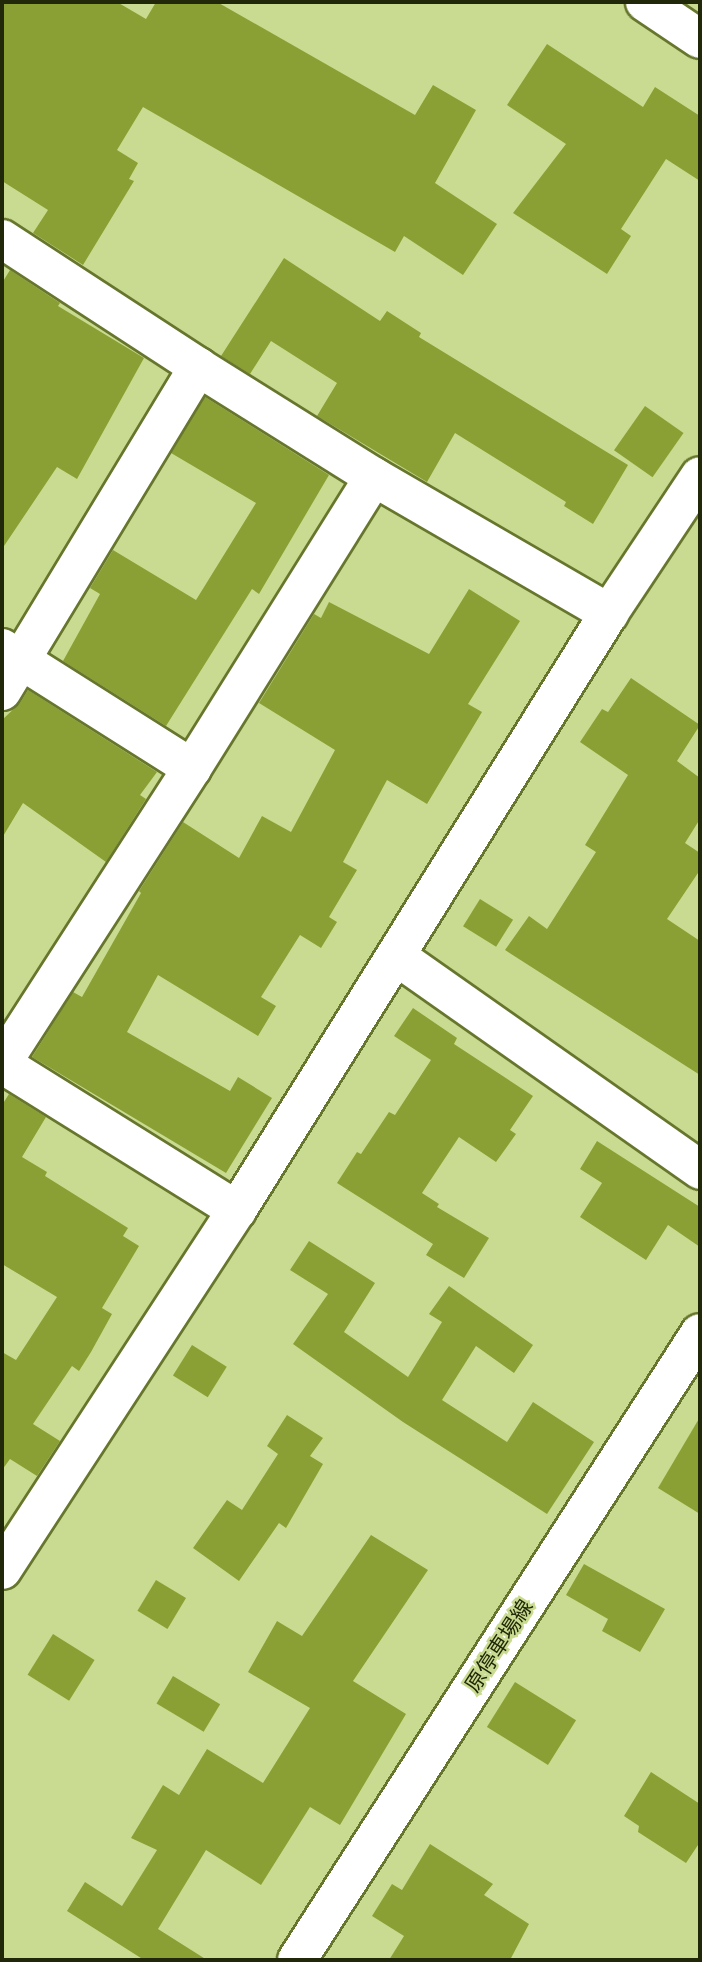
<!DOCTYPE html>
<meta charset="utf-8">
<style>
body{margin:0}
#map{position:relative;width:702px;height:1962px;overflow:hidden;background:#c9db90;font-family:Roboto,"Noto Sans JP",sans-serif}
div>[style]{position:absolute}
.building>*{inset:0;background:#8ba034;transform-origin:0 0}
.roads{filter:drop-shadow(2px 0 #67762d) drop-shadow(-2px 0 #67762d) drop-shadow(0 2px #67762d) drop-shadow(0 -2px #67762d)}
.street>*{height:38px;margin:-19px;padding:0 19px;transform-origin:19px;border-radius:19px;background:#fff}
.secondary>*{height:38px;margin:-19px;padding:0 19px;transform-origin:19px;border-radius:19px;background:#fff}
span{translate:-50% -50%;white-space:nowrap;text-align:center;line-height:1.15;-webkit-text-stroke:5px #c9db90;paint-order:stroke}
.street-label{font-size:21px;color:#212809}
.frame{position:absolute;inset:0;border:4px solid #212809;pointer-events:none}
</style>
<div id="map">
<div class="building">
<i style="clip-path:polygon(2px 2px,117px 2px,146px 19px,156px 2px,217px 2px,415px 115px,433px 85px,476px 110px,435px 183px,497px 224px,463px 275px,404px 236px,395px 252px,143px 107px,117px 150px,138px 163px,129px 179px,134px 181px,83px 265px,33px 233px,48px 210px,2px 181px)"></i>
<i style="clip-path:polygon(547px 44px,643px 107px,655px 87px,700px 116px,700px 181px,666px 159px,621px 229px,631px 236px,607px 274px,513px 213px,566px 144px,507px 105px)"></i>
<i style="clip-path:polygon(284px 258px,380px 321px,387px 311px,421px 333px,419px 337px,628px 465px,593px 524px,564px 506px,566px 502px,455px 433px,427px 482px,317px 416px,337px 383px,271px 341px,250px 374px,221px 356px)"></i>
<i style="clip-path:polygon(10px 270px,60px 303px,58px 306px,144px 358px,77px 479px,57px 467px,2px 549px,2px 283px)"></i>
<i style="clip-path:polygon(205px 397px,329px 475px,259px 594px,252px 589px,166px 726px,63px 661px,100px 594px,90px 588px,113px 550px,196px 600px,256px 503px,171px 453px)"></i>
<i style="left:645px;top:406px;width:47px;height:54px;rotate:35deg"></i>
<i style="clip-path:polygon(469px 589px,520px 621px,468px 704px,482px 712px,427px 804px,387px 780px,343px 862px,357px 870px,329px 917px,337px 922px,321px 948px,300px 935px,261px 997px,276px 1006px,258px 1036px,158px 975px,127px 1032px,230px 1091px,238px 1077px,272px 1098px,226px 1173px,32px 1057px,73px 992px,82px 997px,141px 893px,139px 891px,183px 822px,239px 858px,262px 816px,291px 832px,335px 750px,259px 703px,314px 614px,321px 618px,329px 602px,429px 654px)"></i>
<i style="clip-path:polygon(631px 678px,700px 725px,677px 761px,700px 778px,700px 819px,685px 843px,700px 853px,700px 870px,667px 919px,700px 941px,700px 1075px,505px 950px,529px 916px,547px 929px,596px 852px,585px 845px,628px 775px,580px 742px,602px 709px,608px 712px)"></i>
<i style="clip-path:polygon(28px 690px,157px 772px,140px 795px,146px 799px,106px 862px,23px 803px,2px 838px,2px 720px,20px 703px)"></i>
<i style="left:480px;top:899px;width:39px;height:32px;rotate:32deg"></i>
<i style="clip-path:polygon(413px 1008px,457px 1038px,454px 1044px,533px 1096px,510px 1130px,516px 1134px,496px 1162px,459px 1137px,422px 1193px,439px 1204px,437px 1207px,489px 1238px,464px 1278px,426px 1255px,433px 1244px,337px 1183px,357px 1152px,361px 1154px,389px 1112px,395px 1115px,431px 1060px,394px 1036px)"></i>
<i style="clip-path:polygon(9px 1094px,46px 1117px,22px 1157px,47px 1172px,45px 1176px,128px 1228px,123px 1236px,139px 1246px,102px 1308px,112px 1314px,91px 1352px,79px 1371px,72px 1366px,33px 1424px,60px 1441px,37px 1476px,10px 1459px,2px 1470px,2px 1352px,16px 1360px,57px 1297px,2px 1264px,2px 1105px)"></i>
<i style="clip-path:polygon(597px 1141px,700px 1207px,700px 1247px,668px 1225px,646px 1260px,580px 1217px,602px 1183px,580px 1169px)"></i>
<i style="clip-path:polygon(309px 1241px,375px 1283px,344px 1332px,408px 1377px,442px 1322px,429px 1314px,449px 1286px,533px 1345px,514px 1373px,476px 1346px,442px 1400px,507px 1442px,533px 1402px,594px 1442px,547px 1514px,403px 1422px,293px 1344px,328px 1294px,290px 1270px)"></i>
<i style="left:192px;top:1345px;width:41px;height:36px;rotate:32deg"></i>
<i style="clip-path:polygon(287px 1415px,323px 1438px,310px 1456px,323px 1464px,286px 1528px,279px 1523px,239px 1581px,193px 1548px,227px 1500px,242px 1510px,278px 1454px,267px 1446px)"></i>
<i style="clip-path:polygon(700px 1417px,700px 1514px,658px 1488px)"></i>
<i style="clip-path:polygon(371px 1535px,428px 1570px,353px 1681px,406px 1714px,340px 1825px,310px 1807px,261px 1885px,206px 1850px,158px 1929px,207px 1960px,144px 1960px,67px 1911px,85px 1882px,122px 1906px,157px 1850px,131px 1838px,163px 1785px,179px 1795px,207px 1749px,263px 1783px,310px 1708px,248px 1672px,277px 1621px,302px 1636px)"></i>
<i style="clip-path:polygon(584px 1564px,665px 1609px,640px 1652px,602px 1631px,608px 1619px,566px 1595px)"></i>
<i style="left:156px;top:1580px;width:35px;height:36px;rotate:31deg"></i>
<i style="left:53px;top:1634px;width:49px;height:48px;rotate:32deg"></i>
<i style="left:173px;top:1676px;width:55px;height:32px;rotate:31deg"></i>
<i style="left:515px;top:1682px;width:72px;height:53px;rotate:32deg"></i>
<i style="clip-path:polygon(651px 1772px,700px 1804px,700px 1842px,686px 1863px,638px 1832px,639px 1826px,624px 1816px)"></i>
<i style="clip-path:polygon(430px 1844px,493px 1884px,484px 1895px,529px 1924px,510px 1960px,389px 1960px,404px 1936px,372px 1916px,392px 1884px,402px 1890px)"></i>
</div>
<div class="roads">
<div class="street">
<i style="left:2px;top:239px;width:234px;rotate:33.1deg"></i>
<i style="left:198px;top:367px;width:208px;rotate:32deg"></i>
<i style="left:374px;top:477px;width:272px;rotate:30.1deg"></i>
<i style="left:2px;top:648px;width:225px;rotate:32.3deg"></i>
<i style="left:2px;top:691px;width:379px;rotate:-58.8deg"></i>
<i style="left:396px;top:956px;width:372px;rotate:35.1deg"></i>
<i style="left:2px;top:1063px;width:351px;rotate:-57.2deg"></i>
<i style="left:192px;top:768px;width:343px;rotate:-58deg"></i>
<i style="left:2px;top:1064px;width:277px;rotate:31.9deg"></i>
<i style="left:2px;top:1570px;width:430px;rotate:-56.9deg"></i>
<i style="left:237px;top:1210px;width:703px;rotate:-58.07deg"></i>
<i style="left:609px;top:613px;width:164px;rotate:-56.4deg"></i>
</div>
<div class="secondary">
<i style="left:645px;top:2px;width:66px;rotate:33.9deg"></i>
<i style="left:297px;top:1960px;width:745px;rotate:-57.27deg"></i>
</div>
</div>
<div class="street-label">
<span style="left:499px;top:1646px;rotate:-57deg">原停車場線</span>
</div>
<div class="frame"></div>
</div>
